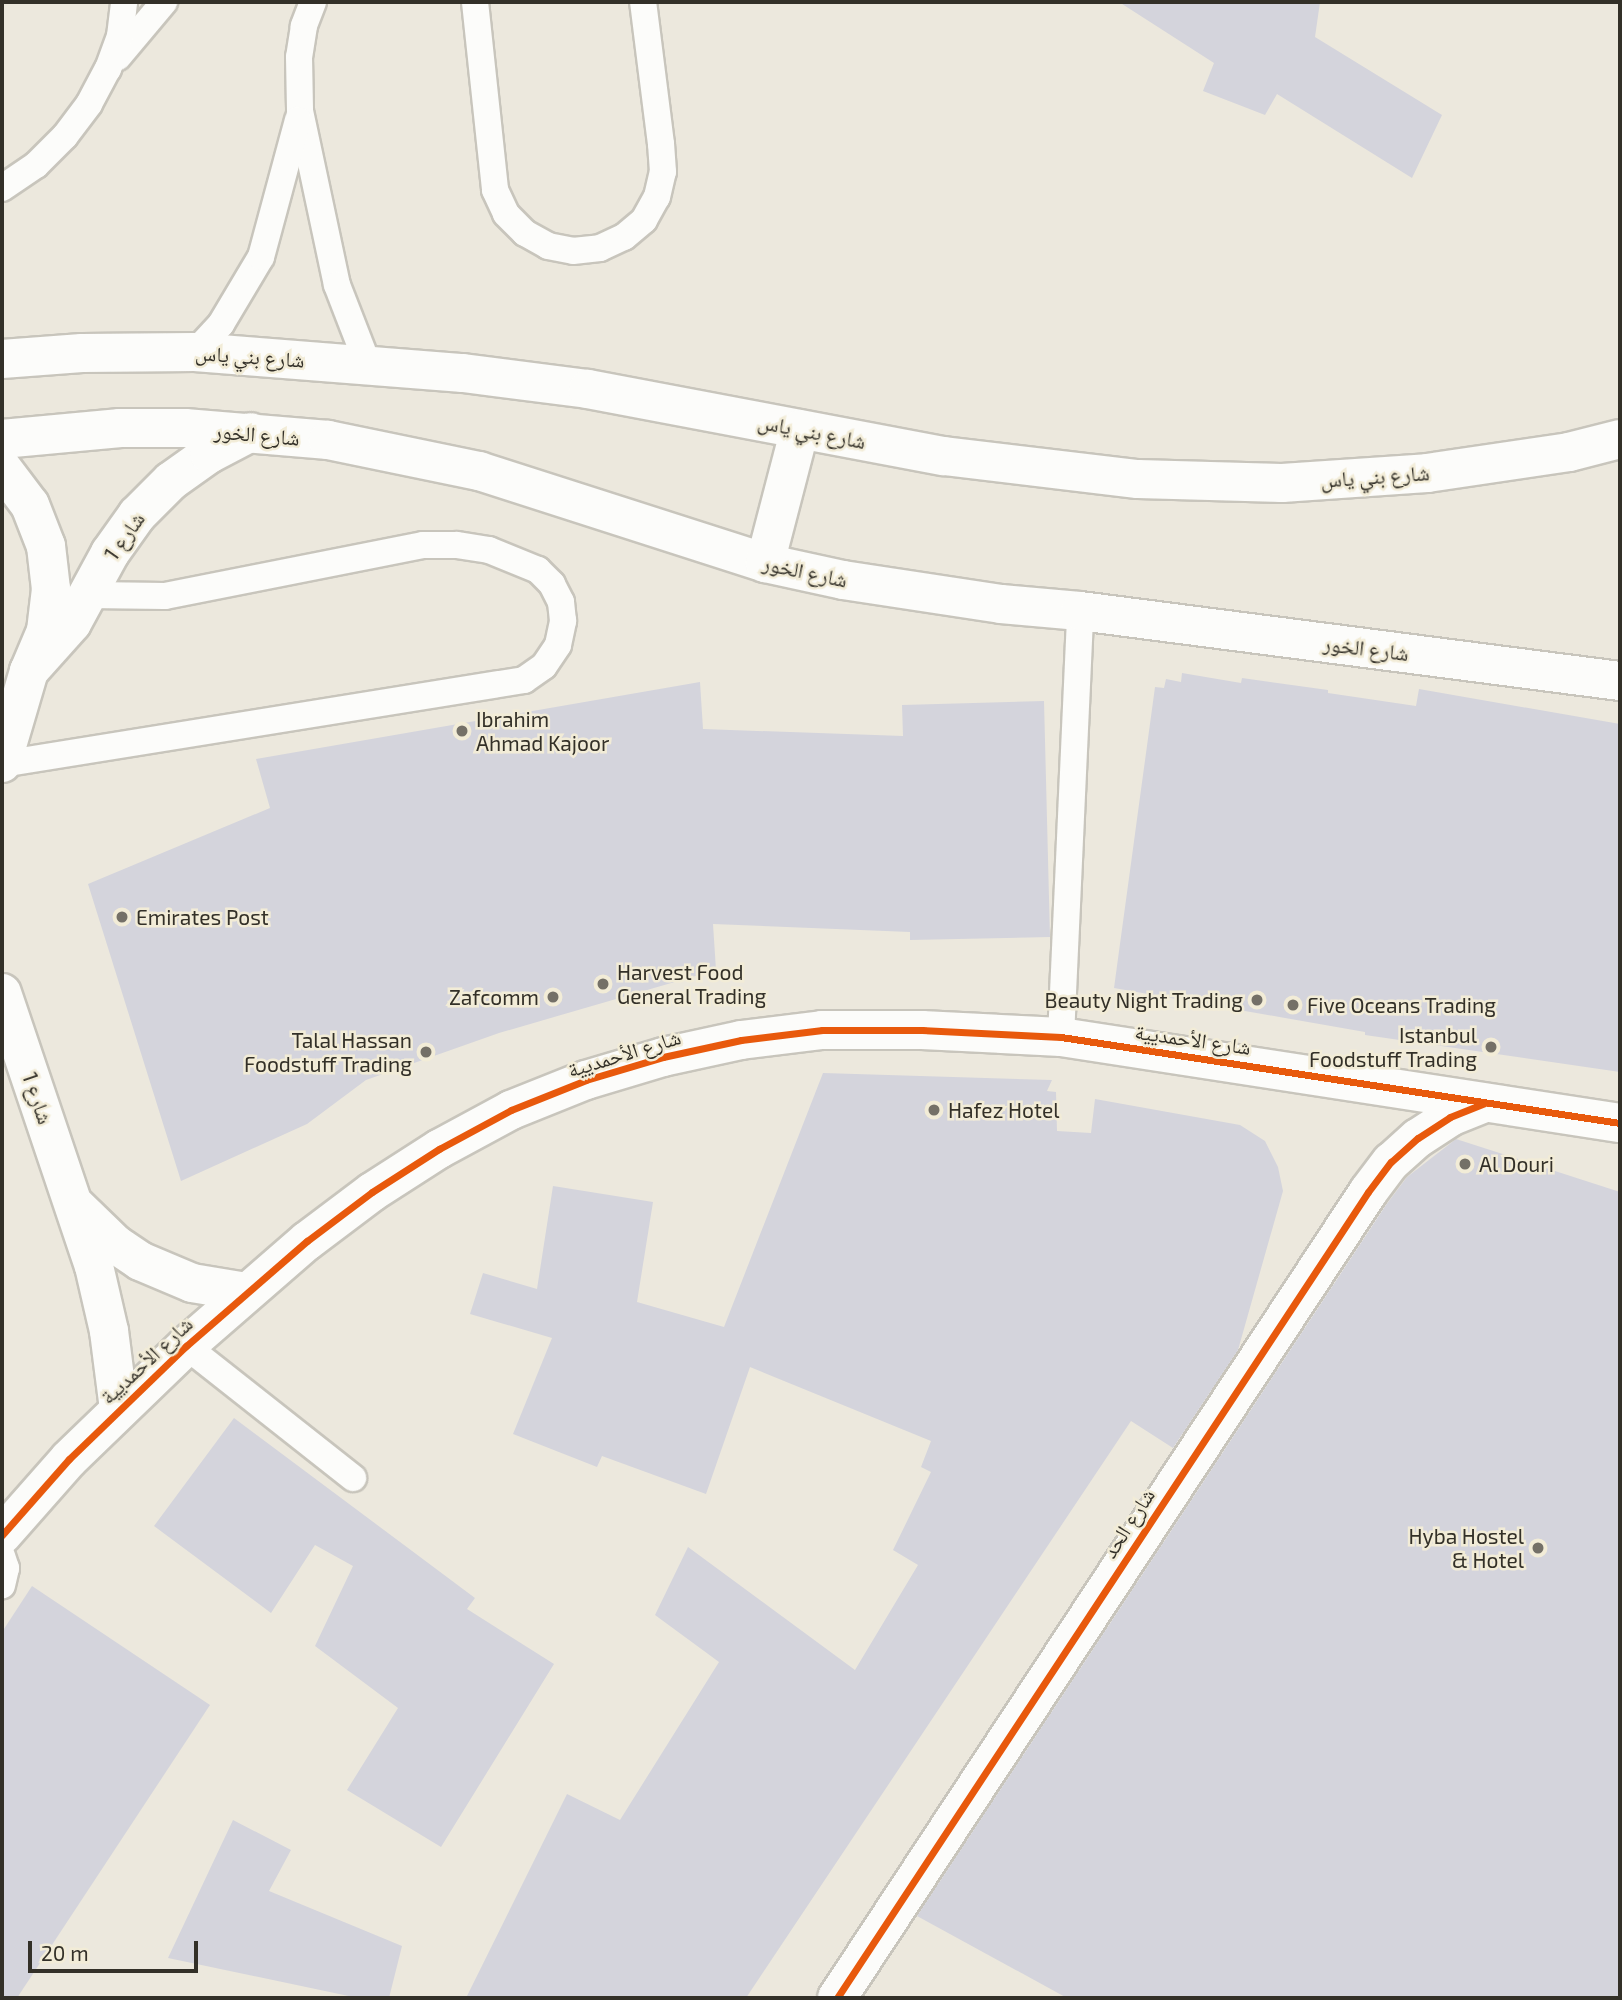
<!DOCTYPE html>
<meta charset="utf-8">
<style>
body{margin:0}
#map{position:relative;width:1622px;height:2000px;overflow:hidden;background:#ece8dd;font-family:"Exo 2","Noto Naskh Arabic",sans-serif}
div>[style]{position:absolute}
.building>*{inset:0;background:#d4d4dc}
.roads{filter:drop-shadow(2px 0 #c8c5bc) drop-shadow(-2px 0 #c8c5bc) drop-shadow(0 2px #c8c5bc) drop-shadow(0 -2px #c8c5bc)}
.service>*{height:26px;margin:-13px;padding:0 13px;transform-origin:13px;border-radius:13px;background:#fcfcfa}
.minor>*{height:38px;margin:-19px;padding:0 19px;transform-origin:19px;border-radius:19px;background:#fcfcfa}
.secondary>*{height:38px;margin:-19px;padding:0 19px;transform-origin:19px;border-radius:19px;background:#fcfcfa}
.cycleway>*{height:7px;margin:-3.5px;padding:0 3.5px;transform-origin:3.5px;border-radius:3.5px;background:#e8590c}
.dots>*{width:19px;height:19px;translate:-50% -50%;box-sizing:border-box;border:4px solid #f2ecd7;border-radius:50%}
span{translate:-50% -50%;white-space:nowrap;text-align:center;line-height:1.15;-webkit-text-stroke:5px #f2ecd7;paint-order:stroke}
.street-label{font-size:21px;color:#333028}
.poi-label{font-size:21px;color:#333028}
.left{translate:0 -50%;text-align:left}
.right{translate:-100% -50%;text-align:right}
.frame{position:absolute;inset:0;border:4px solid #333028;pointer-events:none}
.scale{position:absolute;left:28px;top:1941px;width:170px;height:32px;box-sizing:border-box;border:4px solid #333028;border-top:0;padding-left:9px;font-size:21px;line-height:24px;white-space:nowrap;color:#333028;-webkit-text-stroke:5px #f2ecd7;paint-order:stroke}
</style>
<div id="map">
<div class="building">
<i style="clip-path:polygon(1119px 2px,1320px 2px,1315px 37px,1442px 115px,1412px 178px,1277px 94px,1265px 115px,1203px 91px,1214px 63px)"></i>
<i style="clip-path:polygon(1182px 673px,1241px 683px,1242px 678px,1328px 690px,1328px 693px,1416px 706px,1419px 689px,1620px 724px,1620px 1072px,1365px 1035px,1365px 1032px,1114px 988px,1155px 687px,1164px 688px,1166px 679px,1181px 682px)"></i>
<i style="clip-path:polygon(700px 682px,703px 729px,903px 736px,902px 705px,1044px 701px,1050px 937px,910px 940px,910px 932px,713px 924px,716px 970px,499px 1033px,366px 1080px,307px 1124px,181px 1181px,88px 884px,270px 808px,256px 759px)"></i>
<i style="clip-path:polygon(823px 1073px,1052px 1080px,1047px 1091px,1056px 1092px,1057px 1131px,1091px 1133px,1095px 1099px,1240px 1125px,1265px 1141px,1278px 1167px,1283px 1191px,1238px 1350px,1173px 1448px,1131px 1421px,746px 1998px,466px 1998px,567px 1794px,620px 1820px,719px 1662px,655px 1615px,688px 1547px,855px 1670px,918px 1565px,893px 1550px,931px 1472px,921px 1467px,931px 1441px,750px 1367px,706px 1494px,602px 1456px,597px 1467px,513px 1434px,552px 1338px,470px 1314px,483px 1273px,537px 1289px,553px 1186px,653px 1202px,637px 1302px,724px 1327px)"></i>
<i style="clip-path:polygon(1456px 1139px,1620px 1192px,1620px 1998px,1067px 1998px,917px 1916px,1386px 1205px,1407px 1177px)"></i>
<i style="clip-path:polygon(234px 1418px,475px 1598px,467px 1609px,554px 1664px,441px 1847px,347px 1790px,398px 1708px,315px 1646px,353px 1566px,315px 1545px,271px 1613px,154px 1526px)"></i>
<i style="clip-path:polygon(32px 1586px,210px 1705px,17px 1998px,2px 1998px,2px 1632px)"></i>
<i style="clip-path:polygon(233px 1820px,291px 1850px,269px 1891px,402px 1946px,389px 1998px,358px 1998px,168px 1958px)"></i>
</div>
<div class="roads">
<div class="service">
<i style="left:313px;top:2px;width:26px;rotate:111deg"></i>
<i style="left:304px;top:26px;width:31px;rotate:99deg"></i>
<i style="left:299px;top:57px;width:54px;rotate:88.9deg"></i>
<i style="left:300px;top:111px;width:178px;rotate:78deg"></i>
<i style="left:337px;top:285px;width:86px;rotate:68.8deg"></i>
<i style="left:475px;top:2px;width:189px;rotate:83.9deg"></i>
<i style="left:495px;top:190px;width:26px;rotate:65deg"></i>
<i style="left:506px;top:214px;width:27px;rotate:45deg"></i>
<i style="left:525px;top:233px;width:26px;rotate:29deg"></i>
<i style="left:548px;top:246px;width:25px;rotate:11deg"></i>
<i style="left:573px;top:251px;width:27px;rotate:-6deg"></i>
<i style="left:600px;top:248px;width:26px;rotate:-25deg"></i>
<i style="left:624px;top:237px;width:26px;rotate:-40deg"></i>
<i style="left:644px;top:220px;width:26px;rotate:-61deg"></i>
<i style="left:657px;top:197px;width:26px;rotate:-77deg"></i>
<i style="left:663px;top:172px;width:28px;rotate:-94deg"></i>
<i style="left:661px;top:144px;width:143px;rotate:-97.2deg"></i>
<i style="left:118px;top:57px;width:72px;rotate:-50.1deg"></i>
<i style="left:2px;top:188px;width:41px;rotate:-34.1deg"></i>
<i style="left:36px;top:165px;width:41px;rotate:-45deg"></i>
<i style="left:65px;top:136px;width:40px;rotate:-53deg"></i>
<i style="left:89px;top:104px;width:40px;rotate:-62deg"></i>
<i style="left:108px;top:69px;width:35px;rotate:-70deg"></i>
<i style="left:120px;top:36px;width:34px;rotate:-83deg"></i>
<i style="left:195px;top:352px;width:38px;rotate:-47deg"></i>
<i style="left:221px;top:324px;width:78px;rotate:-59.2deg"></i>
<i style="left:261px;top:257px;width:142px;rotate:-74.9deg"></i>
<i style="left:2px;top:764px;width:529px;rotate:-9.14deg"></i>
<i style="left:524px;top:680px;width:24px;rotate:-35deg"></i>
<i style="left:544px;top:666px;width:25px;rotate:-56deg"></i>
<i style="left:558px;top:645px;width:25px;rotate:-78deg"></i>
<i style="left:563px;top:621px;width:19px;rotate:-96deg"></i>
<i style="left:561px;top:602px;width:20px;rotate:-117deg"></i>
<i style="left:552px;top:584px;width:20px;rotate:-135deg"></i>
<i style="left:538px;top:570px;width:53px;rotate:-157.8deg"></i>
<i style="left:489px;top:550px;width:33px;rotate:-171deg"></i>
<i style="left:456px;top:545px;width:33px;rotate:180deg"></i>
<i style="left:423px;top:545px;width:263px;rotate:168.8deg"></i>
<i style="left:165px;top:596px;width:76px;rotate:-179.2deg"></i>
<i style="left:1061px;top:1037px;width:426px;rotate:-87.4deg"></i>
<i style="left:186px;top:1346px;width:213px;rotate:38.3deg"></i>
<i style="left:2px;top:1556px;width:13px;rotate:72deg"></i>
<i style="left:6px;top:1568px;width:18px;rotate:103deg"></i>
</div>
<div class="minor">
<i style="left:2px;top:468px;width:46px;rotate:52.9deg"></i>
<i style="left:30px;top:505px;width:44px;rotate:68.7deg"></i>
<i style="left:46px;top:546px;width:43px;rotate:83.4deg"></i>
<i style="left:51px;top:589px;width:42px;rotate:96.8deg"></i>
<i style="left:46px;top:631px;width:43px;rotate:113deg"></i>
<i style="left:29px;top:671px;width:96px;rotate:106.4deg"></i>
<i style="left:29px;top:671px;width:64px;rotate:-48.1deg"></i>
<i style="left:72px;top:623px;width:80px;rotate:-61.5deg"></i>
<i style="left:110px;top:553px;width:47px;rotate:-54.6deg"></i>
<i style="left:137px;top:515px;width:48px;rotate:-45deg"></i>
<i style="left:171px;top:481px;width:47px;rotate:-35.4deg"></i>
<i style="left:209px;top:454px;width:47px;rotate:-27.6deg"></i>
<i style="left:2px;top:993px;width:288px;rotate:71.4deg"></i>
<i style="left:94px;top:1266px;width:67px;rotate:77deg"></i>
<i style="left:109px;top:1331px;width:79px;rotate:82.7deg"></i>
<i style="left:77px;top:1207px;width:53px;rotate:44.2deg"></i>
<i style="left:115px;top:1244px;width:30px;rotate:34deg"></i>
<i style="left:140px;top:1261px;width:56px;rotate:22.9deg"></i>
<i style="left:192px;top:1283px;width:55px;rotate:9.5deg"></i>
<i style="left:2px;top:1535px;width:101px;rotate:-48.6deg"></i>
<i style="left:69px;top:1459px;width:163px;rotate:-44deg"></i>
<i style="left:186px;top:1346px;width:160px;rotate:-41deg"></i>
<i style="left:307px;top:1241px;width:81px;rotate:-37deg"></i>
<i style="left:372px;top:1192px;width:80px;rotate:-32.7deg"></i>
<i style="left:439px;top:1149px;width:82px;rotate:-28.4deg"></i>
<i style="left:511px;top:1110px;width:81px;rotate:-21.8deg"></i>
<i style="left:586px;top:1080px;width:80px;rotate:-16.6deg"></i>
<i style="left:663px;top:1057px;width:80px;rotate:-12.3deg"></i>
<i style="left:741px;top:1040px;width:82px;rotate:-7deg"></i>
<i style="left:822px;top:1030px;width:100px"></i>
<i style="left:922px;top:1030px;width:139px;rotate:2.9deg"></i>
<i style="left:1061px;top:1037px;width:566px;rotate:8.75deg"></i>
<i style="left:837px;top:1998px;width:965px;rotate:-56.62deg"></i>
<i style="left:1368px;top:1192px;width:38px;rotate:-53deg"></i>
<i style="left:1391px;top:1162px;width:36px;rotate:-42deg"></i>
<i style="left:1418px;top:1138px;width:38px;rotate:-33deg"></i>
<i style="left:1450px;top:1117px;width:37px;rotate:-22deg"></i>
</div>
<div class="secondary">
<i style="left:2px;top:359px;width:80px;rotate:-4.3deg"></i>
<i style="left:82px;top:353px;width:113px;rotate:-0.5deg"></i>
<i style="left:195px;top:352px;width:269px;rotate:4.5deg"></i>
<i style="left:463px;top:373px;width:126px;rotate:7.3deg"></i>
<i style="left:588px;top:389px;width:362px;rotate:10.7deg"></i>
<i style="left:944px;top:456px;width:195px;rotate:6.8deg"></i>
<i style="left:1138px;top:479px;width:144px;rotate:1.6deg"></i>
<i style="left:1282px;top:483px;width:145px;rotate:-3.9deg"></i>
<i style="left:1427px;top:473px;width:144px;rotate:-8.4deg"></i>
<i style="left:1569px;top:452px;width:53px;rotate:-14.3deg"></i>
<i style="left:2px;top:439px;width:119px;rotate:-5.3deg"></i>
<i style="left:120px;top:428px;width:65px"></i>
<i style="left:185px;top:428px;width:144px;rotate:4.8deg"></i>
<i style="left:328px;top:440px;width:154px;rotate:11.6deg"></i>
<i style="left:479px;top:471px;width:300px;rotate:17.8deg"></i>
<i style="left:765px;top:563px;width:80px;rotate:12.3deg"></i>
<i style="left:843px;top:580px;width:160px;rotate:8.6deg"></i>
<i style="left:1001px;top:604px;width:79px;rotate:5.1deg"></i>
<i style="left:1080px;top:611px;width:545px;rotate:7.39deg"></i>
<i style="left:765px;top:563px;width:138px;rotate:-75.4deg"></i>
</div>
</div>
<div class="cycleway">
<i style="left:2px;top:1535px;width:101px;rotate:-48.6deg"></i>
<i style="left:69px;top:1459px;width:163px;rotate:-44deg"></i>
<i style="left:186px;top:1346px;width:160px;rotate:-41deg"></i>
<i style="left:307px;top:1241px;width:81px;rotate:-37deg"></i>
<i style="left:372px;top:1192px;width:80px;rotate:-32.7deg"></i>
<i style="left:439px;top:1149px;width:82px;rotate:-28.4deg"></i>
<i style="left:511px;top:1110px;width:81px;rotate:-21.8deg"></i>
<i style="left:586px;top:1080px;width:80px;rotate:-16.6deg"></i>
<i style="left:663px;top:1057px;width:80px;rotate:-12.3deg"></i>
<i style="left:741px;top:1040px;width:82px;rotate:-7deg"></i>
<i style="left:822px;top:1030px;width:100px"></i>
<i style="left:922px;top:1030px;width:139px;rotate:2.9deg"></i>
<i style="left:1061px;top:1037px;width:566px;rotate:8.75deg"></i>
<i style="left:837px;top:1998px;width:965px;rotate:-56.62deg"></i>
<i style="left:1368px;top:1192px;width:38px;rotate:-53deg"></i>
<i style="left:1391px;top:1162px;width:36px;rotate:-42deg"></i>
<i style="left:1418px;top:1138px;width:38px;rotate:-33deg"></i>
<i style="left:1450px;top:1117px;width:37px;rotate:-22deg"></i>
</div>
<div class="dots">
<i style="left:462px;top:731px;background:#747067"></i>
<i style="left:122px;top:917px;background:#747067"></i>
<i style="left:603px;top:984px;background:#747067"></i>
<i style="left:553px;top:997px;background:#747067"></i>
<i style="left:1257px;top:1000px;background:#747067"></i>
<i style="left:1293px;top:1005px;background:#747067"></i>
<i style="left:1491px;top:1047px;background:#747067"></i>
<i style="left:426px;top:1052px;background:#747067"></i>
<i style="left:934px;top:1110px;background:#747067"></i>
<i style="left:1465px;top:1164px;background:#747067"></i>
<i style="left:1538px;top:1548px;background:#747067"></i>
</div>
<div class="street-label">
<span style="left:250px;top:356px;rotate:4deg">شارع بني ياس</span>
<span style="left:812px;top:431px;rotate:11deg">شارع بني ياس</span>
<span style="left:257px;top:434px;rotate:5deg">شارع الخور</span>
<span style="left:1375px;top:476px;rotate:-4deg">شارع بني ياس</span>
<span style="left:124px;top:536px;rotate:-55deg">شارع 1</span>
<span style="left:805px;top:571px;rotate:12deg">شارع الخور</span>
<span style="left:1366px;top:648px;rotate:7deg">شارع الخور</span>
<span style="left:1193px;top:1039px;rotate:8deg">شارع الأحمديية</span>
<span style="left:624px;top:1053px;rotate:-17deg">شارع الأحمديية</span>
<span style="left:38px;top:1098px;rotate:71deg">شارع 1</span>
<span style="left:146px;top:1360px;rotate:-43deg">شارع الأحمديية</span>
<span style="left:1128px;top:1523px;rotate:-57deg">شارع الحد</span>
</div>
<div class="poi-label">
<span class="left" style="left:476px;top:731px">Ibrahim<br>Ahmad Kajoor</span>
<span class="left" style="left:136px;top:917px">Emirates Post</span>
<span class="left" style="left:617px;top:984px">Harvest Food<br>General Trading</span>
<span class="right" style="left:539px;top:997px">Zafcomm</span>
<span class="right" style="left:1243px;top:1000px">Beauty Night Trading</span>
<span class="left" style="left:1307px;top:1005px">Five Oceans Trading</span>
<span class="right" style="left:1477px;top:1047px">Istanbul<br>Foodstuff Trading</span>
<span class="right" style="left:412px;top:1052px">Talal Hassan<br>Foodstuff Trading</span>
<span class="left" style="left:948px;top:1110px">Hafez Hotel</span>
<span class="left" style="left:1479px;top:1164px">Al Douri</span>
<span class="right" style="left:1524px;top:1548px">Hyba Hostel<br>&amp; Hotel</span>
</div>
<div class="frame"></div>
<div class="scale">20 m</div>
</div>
